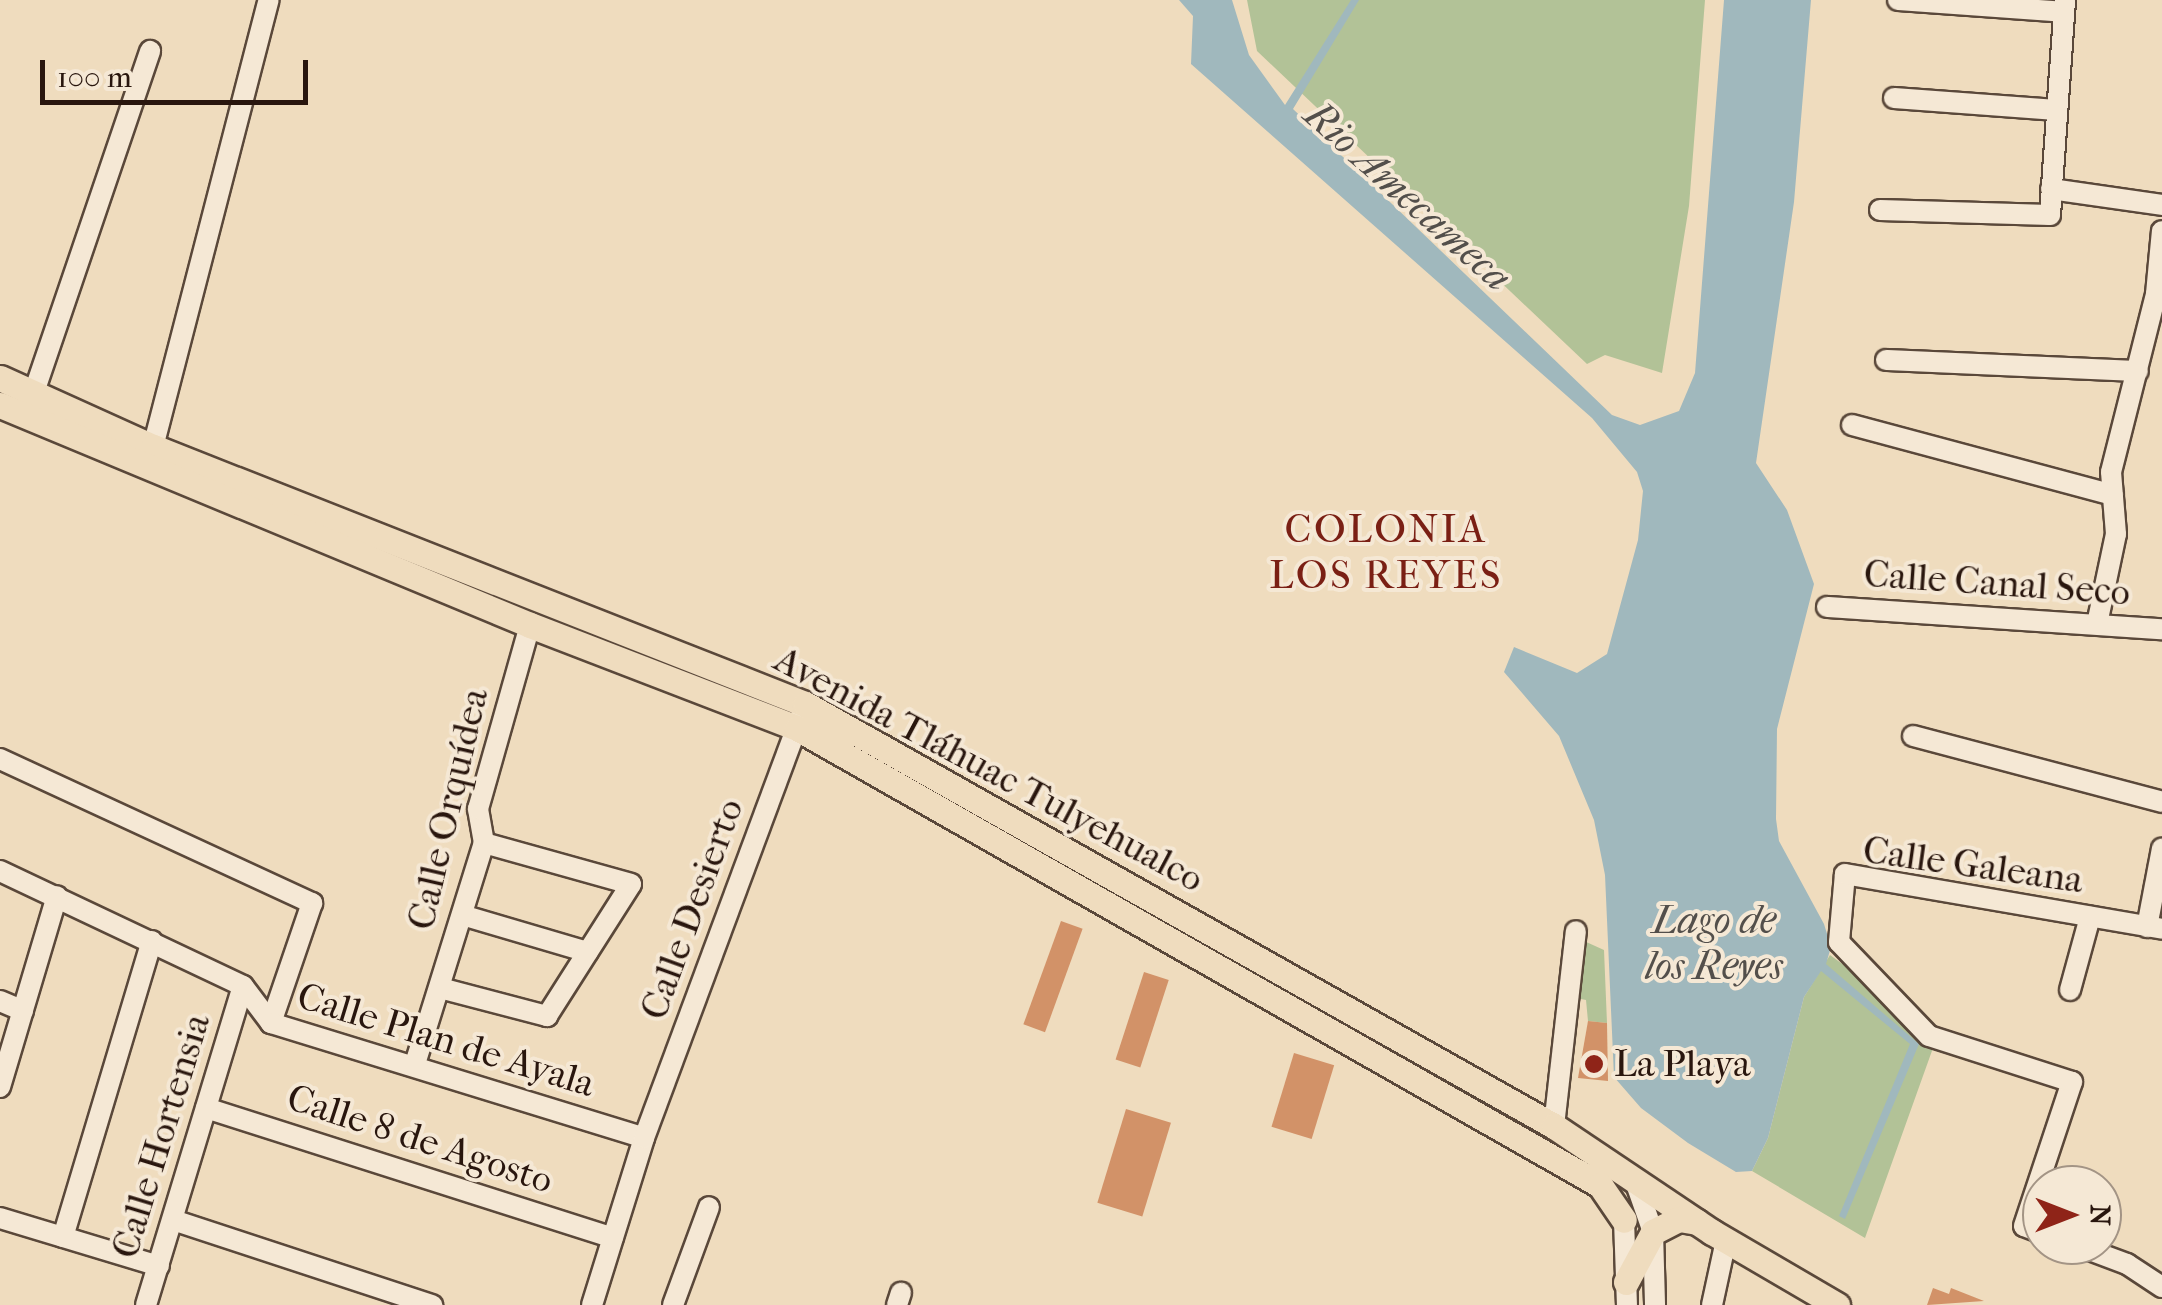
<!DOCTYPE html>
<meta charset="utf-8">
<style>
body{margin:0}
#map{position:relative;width:2162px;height:1305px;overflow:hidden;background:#efdcbe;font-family:"IM FELL French Canon",serif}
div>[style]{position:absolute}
.green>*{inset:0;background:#b2c297}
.water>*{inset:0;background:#a0b8bd}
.building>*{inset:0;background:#d29268;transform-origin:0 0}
.roads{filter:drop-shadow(2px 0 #5a483a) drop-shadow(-2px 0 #5a483a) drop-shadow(0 2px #5a483a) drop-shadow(0 -2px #5a483a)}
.minor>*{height:20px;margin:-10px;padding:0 10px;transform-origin:10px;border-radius:10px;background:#f5e8d5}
.major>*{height:25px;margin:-12.5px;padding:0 12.5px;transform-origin:12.5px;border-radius:12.5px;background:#efdcbe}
.dots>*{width:28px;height:28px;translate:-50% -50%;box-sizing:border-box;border:5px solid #f5e8d5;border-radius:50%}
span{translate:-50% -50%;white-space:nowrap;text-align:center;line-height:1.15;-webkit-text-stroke:8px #f5e8d5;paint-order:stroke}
.street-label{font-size:38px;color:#29160e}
.poi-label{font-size:38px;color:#29160e}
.left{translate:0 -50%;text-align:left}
.water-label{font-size:40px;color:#534f4b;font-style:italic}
.neighbourhood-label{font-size:40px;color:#7a1f14;letter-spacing:2.5px}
.north{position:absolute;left:2022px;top:1165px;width:100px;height:100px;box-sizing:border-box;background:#f5e8d5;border:2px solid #a39485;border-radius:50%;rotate:90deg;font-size:28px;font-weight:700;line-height:40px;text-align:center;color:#29160e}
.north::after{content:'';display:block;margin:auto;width:35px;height:45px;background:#8f2418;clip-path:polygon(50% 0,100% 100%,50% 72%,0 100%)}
.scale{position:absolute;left:40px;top:60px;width:268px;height:45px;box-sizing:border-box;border:5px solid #29160e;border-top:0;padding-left:12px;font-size:30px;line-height:35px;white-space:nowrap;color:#29160e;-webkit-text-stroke:8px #f5e8d5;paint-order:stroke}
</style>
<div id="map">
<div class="green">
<i style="clip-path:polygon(1247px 0,1705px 0,1689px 206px,1662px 373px,1605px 355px,1587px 364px,1257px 51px)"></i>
<i style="clip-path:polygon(1584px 941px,1604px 950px,1607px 1023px,1588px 1021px,1586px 1000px,1576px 998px)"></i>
<i style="clip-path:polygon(1830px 955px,1938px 1034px,1865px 1238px,1752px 1171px,1768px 1138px,1804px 997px)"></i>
</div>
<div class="water">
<i style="clip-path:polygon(1179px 0,1232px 0,1249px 55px,1285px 105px,1351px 0,1359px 0,1293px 109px,1612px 415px,1640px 425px,1679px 411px,1695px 373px,1724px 0,1811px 0,1794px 202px,1756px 463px,1787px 510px,1814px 584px,1777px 729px,1776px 819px,1779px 841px,1824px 924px,1831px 947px,1826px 964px,1919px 1044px,1845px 1219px,1839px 1216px,1910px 1044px,1821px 971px,1804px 997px,1768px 1138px,1752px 1171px,1736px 1172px,1688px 1143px,1641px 1108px,1614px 1077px,1605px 875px,1594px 820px,1559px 736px,1504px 672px,1514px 647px,1577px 673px,1607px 654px,1638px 540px,1643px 491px,1637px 472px,1592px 418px,1191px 64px,1193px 16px)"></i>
</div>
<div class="building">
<i style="left:1061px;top:921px;width:23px;height:110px;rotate:20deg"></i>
<i style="left:1144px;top:972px;width:26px;height:92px;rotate:18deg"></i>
<i style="clip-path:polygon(1588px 1021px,1607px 1023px,1608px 1081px,1578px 1078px)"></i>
<i style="left:1294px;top:1053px;width:42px;height:77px;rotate:17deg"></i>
<i style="left:1126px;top:1109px;width:47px;height:98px;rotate:17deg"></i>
<i style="clip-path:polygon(1933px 1288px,1949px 1294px,1951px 1288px,1984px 1301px,1927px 1305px)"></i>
</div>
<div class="roads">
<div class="minor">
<i style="left:1898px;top:0;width:166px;rotate:4.1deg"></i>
<i style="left:1894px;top:98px;width:163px;rotate:4.2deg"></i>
<i style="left:2051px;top:189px;width:112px;rotate:8.2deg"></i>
<i style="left:1880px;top:210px;width:170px;rotate:1.7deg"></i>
<i style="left:2050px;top:215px;width:216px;rotate:-86deg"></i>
<i style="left:1886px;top:360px;width:252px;rotate:2.5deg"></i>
<i style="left:30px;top:404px;width:373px;rotate:-71.2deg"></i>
<i style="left:1852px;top:425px;width:270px;rotate:15deg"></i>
<i style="left:153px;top:447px;width:462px;rotate:-75.5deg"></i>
<i style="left:1827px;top:607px;width:336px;rotate:3.8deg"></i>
<i style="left:2097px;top:624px;width:92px;rotate:-78.1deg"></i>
<i style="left:2116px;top:534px;width:62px;rotate:-94.6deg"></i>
<i style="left:2111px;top:472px;width:184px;rotate:-75.8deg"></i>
<i style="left:2156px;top:294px;width:63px;rotate:-84.6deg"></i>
<i style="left:1913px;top:736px;width:258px;rotate:14.8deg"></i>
<i style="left:0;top:759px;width:344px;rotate:24.8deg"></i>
<i style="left:312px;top:903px;width:127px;rotate:108.9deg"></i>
<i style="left:0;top:871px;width:269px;rotate:25.3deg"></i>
<i style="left:243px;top:986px;width:46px;rotate:52.9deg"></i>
<i style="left:271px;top:1023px;width:390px;rotate:17.1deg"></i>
<i style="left:462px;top:915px;width:131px;rotate:16.4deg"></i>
<i style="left:2147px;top:927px;width:80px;rotate:-79.2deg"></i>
<i style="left:440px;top:988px;width:111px;rotate:14.7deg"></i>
<i style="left:547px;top:1016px;width:156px;rotate:-57.5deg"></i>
<i style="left:631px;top:884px;width:153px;rotate:-164.4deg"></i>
<i style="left:2070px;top:990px;width:76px;rotate:-74.7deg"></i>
<i style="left:0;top:1001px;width:25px;rotate:23deg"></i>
<i style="left:415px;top:1064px;width:232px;rotate:-72.7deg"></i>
<i style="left:484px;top:843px;width:35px;rotate:-100deg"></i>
<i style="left:478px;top:809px;width:191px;rotate:-74.2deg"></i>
<i style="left:0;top:1087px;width:199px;rotate:-73.4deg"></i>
<i style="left:206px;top:1108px;width:427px;rotate:17.7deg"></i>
<i style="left:1554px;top:1126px;width:196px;rotate:-83.6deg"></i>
<i style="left:1635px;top:1181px;width:54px;rotate:70.6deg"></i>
<i style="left:1653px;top:1232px;width:73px;rotate:88.4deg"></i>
<i style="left:0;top:1218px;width:166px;rotate:16.8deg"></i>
<i style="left:173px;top:1220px;width:273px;rotate:18.2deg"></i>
<i style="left:1624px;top:1220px;width:85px;rotate:88deg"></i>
<i style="left:2042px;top:1233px;width:19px;rotate:-159deg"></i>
<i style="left:2024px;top:1226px;width:152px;rotate:-71.6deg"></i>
<i style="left:2072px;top:1082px;width:150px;rotate:-162.2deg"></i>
<i style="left:1929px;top:1036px;width:130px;rotate:-133.8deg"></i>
<i style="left:1839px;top:942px;width:68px;rotate:-85deg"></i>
<i style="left:1845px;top:874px;width:322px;rotate:9.8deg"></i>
<i style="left:63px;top:1237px;width:309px;rotate:-73.3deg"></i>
<i style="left:2076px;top:1245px;width:54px;rotate:20.4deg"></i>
<i style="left:2127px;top:1264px;width:42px;rotate:33.3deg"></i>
<i style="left:146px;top:1305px;width:333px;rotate:-73.1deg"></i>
<i style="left:592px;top:1305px;width:175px;rotate:-72.7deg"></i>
<i style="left:644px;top:1138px;width:451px;rotate:-69.6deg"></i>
<i style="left:673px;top:1305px;width:104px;rotate:-69.8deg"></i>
<i style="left:897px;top:1305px;width:13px;rotate:-72deg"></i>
<i style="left:1712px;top:1305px;width:66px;rotate:-77.8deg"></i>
</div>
<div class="major">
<i style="left:0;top:378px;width:168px;rotate:24.3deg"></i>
<i style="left:153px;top:447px;width:701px;rotate:21.51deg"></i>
<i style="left:805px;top:704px;width:860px;rotate:29.4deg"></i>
<i style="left:1554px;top:1126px;width:190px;rotate:33.9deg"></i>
<i style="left:1712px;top:1232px;width:145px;rotate:30.3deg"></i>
<i style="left:0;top:405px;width:574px;rotate:22.54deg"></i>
<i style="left:530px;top:625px;width:286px;rotate:21.1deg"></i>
<i style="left:797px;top:728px;width:924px;rotate:29.64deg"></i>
<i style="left:1600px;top:1185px;width:42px;rotate:55.6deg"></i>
<i style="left:1626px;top:1282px;width:57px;rotate:-61.6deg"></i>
<i style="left:1653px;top:1232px;width:29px;rotate:-27deg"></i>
<i style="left:1679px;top:1219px;width:18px;rotate:9deg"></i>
</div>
</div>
<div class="dots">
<i style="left:1594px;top:1064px;background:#8f2418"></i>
</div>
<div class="street-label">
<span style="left:1997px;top:583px;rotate:4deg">Calle Canal Seco</span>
<span style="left:989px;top:769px;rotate:28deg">Avenida Tláhuac Tulyehualco</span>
<span style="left:448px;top:809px;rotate:-77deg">Calle Orquídea</span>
<span style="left:1973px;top:865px;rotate:8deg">Calle Galeana</span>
<span style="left:692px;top:909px;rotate:-70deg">Calle Desierto</span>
<span style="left:446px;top:1040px;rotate:17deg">Calle Plan de Ayala</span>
<span style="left:161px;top:1136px;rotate:-73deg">Calle Hortensia</span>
<span style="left:420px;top:1139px;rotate:18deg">Calle 8 de Agosto</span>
</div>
<div class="poi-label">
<span class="left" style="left:1614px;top:1064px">La Playa</span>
</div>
<div class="water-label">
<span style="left:1408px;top:196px;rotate:42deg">Rio Amecameca</span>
<span style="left:1714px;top:943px">Lago de<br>los Reyes</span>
</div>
<div class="neighbourhood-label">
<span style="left:1386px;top:552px">COLONIA<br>LOS REYES</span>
</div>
<div class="north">N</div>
<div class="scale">100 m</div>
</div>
